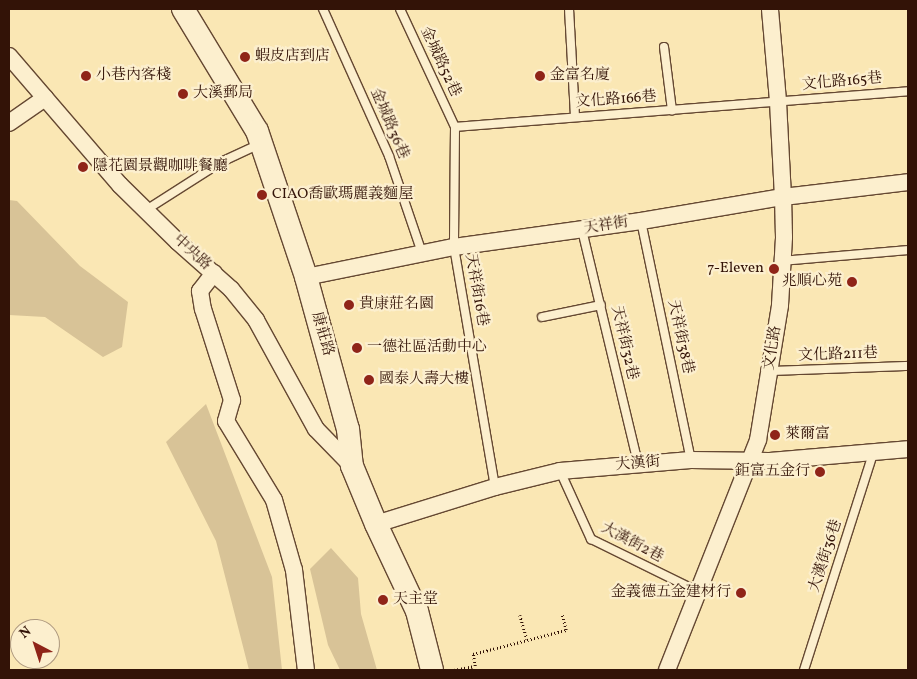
<!DOCTYPE html>
<meta charset="utf-8">
<style>
body{margin:0}
#map{position:relative;width:917px;height:679px;overflow:hidden;background:#fae7b4;font-family:Vollkorn,"Noto Serif TC",serif}
div>[style]{position:absolute}
.green>*{inset:0;background:#d8c397}
.path>*{height:2.5px;margin-top:-1.25px;transform-origin:0;background:repeating-linear-gradient(90deg,#331307 0 1px,transparent 0 3.5px)}
.roads{filter:drop-shadow(1px 0 #654832) drop-shadow(-1px 0 #654832) drop-shadow(0 1px #654832) drop-shadow(0 -1px #654832)}
.lane>*{height:8px;margin:-4px;padding:0 4px;transform-origin:4px;border-radius:4px;background:#fcefce}
.street>*{height:16px;margin:-8px;padding:0 8px;transform-origin:8px;border-radius:8px;background:#fcefce}
.secondary>*{height:22px;margin:-11px;padding:0 11px;transform-origin:11px;border-radius:11px;background:#fcefce}
.dots>*{width:14px;height:14px;translate:-50% -50%;box-sizing:border-box;border:2px solid #fcefce;border-radius:50%}
span{translate:-50% -50%;white-space:nowrap;text-align:center;line-height:1.15;-webkit-text-stroke:4.5px #fcefce;paint-order:stroke}
.poi-label{font-size:15px;color:#331307}
.left{translate:0 -50%;text-align:left}
.right{translate:-100% -50%;text-align:right}
.street-label{font-size:15px;color:#331307}
.frame{position:absolute;inset:0;border:10px solid #331307;pointer-events:none}
.north{position:absolute;left:10px;top:619px;width:50px;height:50px;box-sizing:border-box;background:#fcefce;border:1px solid #ac977e;border-radius:50%;rotate:320deg;font-size:14px;font-weight:700;line-height:20px;text-align:center;color:#331307}
.north::after{content:'';display:block;margin:auto;width:18px;height:22px;background:#8f2418;clip-path:polygon(50% 0,100% 100%,50% 72%,0 100%)}
</style>
<div id="map">
<div class="green">
<i style="clip-path:polygon(9px 200px,17px 201px,80px 266px,128px 302px,122px 347px,103px 357px,45px 317px,9px 315px)"></i>
<i style="clip-path:polygon(206px 404px,272px 577px,282px 670px,249px 670px,216px 541px,166px 442px)"></i>
<i style="clip-path:polygon(331px 548px,358px 578px,361px 614px,377px 670px,340px 670px,328px 645px,310px 569px)"></i>
</div>
<div class="path">
<i style="left:520px;top:615px;width:25px;rotate:74deg"></i>
<i style="left:454px;top:670px;width:21px;rotate:-11deg"></i>
<i style="left:475px;top:666px;width:12px;rotate:-99deg"></i>
<i style="left:473px;top:654px;width:96px;rotate:-14.5deg"></i>
<i style="left:566px;top:630px;width:16px;rotate:-105deg"></i>
</div>
<div class="roads">
<div class="lane">
<i style="left:323px;top:9px;width:161px;rotate:65.8deg"></i>
<i style="left:389px;top:156px;width:102px;rotate:71.2deg"></i>
<i style="left:400px;top:9px;width:130px;rotate:65deg"></i>
<i style="left:455px;top:127px;width:120px;rotate:90.5deg"></i>
<i style="left:454px;top:247px;width:243px;rotate:80.3deg"></i>
<i style="left:569px;top:9px;width:108px;rotate:86.8deg"></i>
<i style="left:664px;top:47px;width:64px;rotate:82.8deg"></i>
<i style="left:455px;top:127px;width:454px;rotate:-4.5deg"></i>
<i style="left:146px;top:210px;width:89px;rotate:-32.6deg"></i>
<i style="left:221px;top:162px;width:43px;rotate:-24.8deg"></i>
<i style="left:641px;top:221px;width:244px;rotate:78.2deg"></i>
<i style="left:582px;top:230px;width:241px;rotate:76.5deg"></i>
<i style="left:782px;top:261px;width:126px;rotate:-5deg"></i>
<i style="left:542px;top:317px;width:60px;rotate:-11.5deg"></i>
<i style="left:769px;top:371px;width:139px;rotate:-2.1deg"></i>
<i style="left:560px;top:471px;width:75px;rotate:65.5deg"></i>
<i style="left:591px;top:539px;width:120px;rotate:26.1deg"></i>
<i style="left:804px;top:670px;width:230px;rotate:-72.3deg"></i>
</div>
<div class="street">
<i style="left:9px;top:56px;width:170px;rotate:49.3deg"></i>
<i style="left:120px;top:185px;width:81px;rotate:44.5deg"></i>
<i style="left:178px;top:242px;width:71px;rotate:41.6deg"></i>
<i style="left:231px;top:289px;width:40px;rotate:51deg"></i>
<i style="left:256px;top:320px;width:124px;rotate:61.2deg"></i>
<i style="left:316px;top:429px;width:52px;rotate:45.8deg"></i>
<i style="left:9px;top:123px;width:44px;rotate:-34.8deg"></i>
<i style="left:214px;top:273px;width:23px;rotate:128deg"></i>
<i style="left:200px;top:291px;width:18px;rotate:81deg"></i>
<i style="left:203px;top:309px;width:96px;rotate:72.3deg"></i>
<i style="left:232px;top:400px;width:22px;rotate:106deg"></i>
<i style="left:226px;top:421px;width:92px;rotate:58.7deg"></i>
<i style="left:274px;top:500px;width:73px;rotate:74.1deg"></i>
<i style="left:294px;top:570px;width:101px;rotate:83.2deg"></i>
<i style="left:306px;top:277px;width:151px;rotate:-11.5deg"></i>
<i style="left:454px;top:247px;width:189px;rotate:-7.9deg"></i>
<i style="left:641px;top:221px;width:144px;rotate:-9.6deg"></i>
<i style="left:783px;top:197px;width:126px;rotate:-6.8deg"></i>
<i style="left:376px;top:524px;width:125px;rotate:-17.3deg"></i>
<i style="left:495px;top:487px;width:67px;rotate:-13.8deg"></i>
<i style="left:560px;top:471px;width:131px;rotate:-4.8deg"></i>
<i style="left:691px;top:460px;width:78px;rotate:0.7deg"></i>
<i style="left:769px;top:461px;width:140px;rotate:-4.9deg"></i>
<i style="left:667px;top:670px;width:247px;rotate:-68.4deg"></i>
<i style="left:758px;top:440px;width:137px;rotate:-80.7deg"></i>
<i style="left:780px;top:305px;width:68px;rotate:-86.6deg"></i>
<i style="left:784px;top:237px;width:40px;rotate:-91.4deg"></i>
<i style="left:783px;top:197px;width:96px;rotate:-93deg"></i>
<i style="left:778px;top:101px;width:92px;rotate:-95deg"></i>
</div>
<div class="secondary">
<i style="left:183px;top:9px;width:143px;rotate:58.8deg"></i>
<i style="left:257px;top:131px;width:154px;rotate:71.4deg"></i>
<i style="left:306px;top:277px;width:158px;rotate:74.6deg"></i>
<i style="left:348px;top:429px;width:37px;rotate:84deg"></i>
<i style="left:352px;top:466px;width:63px;rotate:67.5deg"></i>
<i style="left:376px;top:524px;width:96px;rotate:64.8deg"></i>
<i style="left:417px;top:611px;width:61px;rotate:75.7deg"></i>
</div>
</div>
<div class="dots">
<i style="left:245px;top:57px;background:#8f2418"></i>
<i style="left:86px;top:76px;background:#8f2418"></i>
<i style="left:540px;top:76px;background:#8f2418"></i>
<i style="left:183px;top:94px;background:#8f2418"></i>
<i style="left:83px;top:167px;background:#8f2418"></i>
<i style="left:262px;top:195px;background:#8f2418"></i>
<i style="left:774px;top:269px;background:#8f2418"></i>
<i style="left:852px;top:282px;background:#8f2418"></i>
<i style="left:349px;top:305px;background:#8f2418"></i>
<i style="left:357px;top:348px;background:#8f2418"></i>
<i style="left:369px;top:380px;background:#8f2418"></i>
<i style="left:775px;top:435px;background:#8f2418"></i>
<i style="left:820px;top:472px;background:#8f2418"></i>
<i style="left:741px;top:593px;background:#8f2418"></i>
<i style="left:383px;top:600px;background:#8f2418"></i>
</div>
<div class="poi-label">
<span class="left" style="left:255px;top:57px">蝦皮店到店</span>
<span class="left" style="left:96px;top:76px">小巷內客棧</span>
<span class="left" style="left:550px;top:76px">金富名廈</span>
<span class="left" style="left:193px;top:94px">大溪郵局</span>
<span class="left" style="left:93px;top:167px">隱花園景觀咖啡餐廳</span>
<span class="left" style="left:272px;top:195px">CIAO喬歐瑪麗義麵屋</span>
<span class="right" style="left:764px;top:269px">7-Eleven</span>
<span class="right" style="left:842px;top:282px">兆順心苑</span>
<span class="left" style="left:359px;top:305px">貴康莊名園</span>
<span class="left" style="left:367px;top:348px">一德社區活動中心</span>
<span class="left" style="left:379px;top:380px">國泰人壽大樓</span>
<span class="left" style="left:785px;top:435px">萊爾富</span>
<span class="right" style="left:810px;top:472px">鉅富五金行</span>
<span class="right" style="left:731px;top:593px">金義德五金建材行</span>
<span class="left" style="left:393px;top:600px">天主堂</span>
</div>
<div class="street-label">
<span style="left:440px;top:62px;rotate:65deg">金城路52巷</span>
<span style="left:842px;top:82px;rotate:-5deg">文化路165巷</span>
<span style="left:616px;top:100px;rotate:-4deg">文化路166巷</span>
<span style="left:389px;top:124px;rotate:67deg">金城路36巷</span>
<span style="left:606px;top:226px;rotate:-9deg">天祥街</span>
<span style="left:192px;top:253px;rotate:42deg">中央路</span>
<span style="left:476px;top:290px;rotate:80deg">天祥街16巷</span>
<span style="left:322px;top:334px;rotate:74deg">康莊路</span>
<span style="left:680px;top:337px;rotate:78deg">天祥街38巷</span>
<span style="left:624px;top:343px;rotate:77deg">天祥街32巷</span>
<span style="left:773px;top:348px;rotate:-81deg">文化路</span>
<span style="left:838px;top:355px;rotate:-2deg">文化路211巷</span>
<span style="left:638px;top:464px;rotate:-5deg">大漢街</span>
<span style="left:632px;top:543px;rotate:28deg">大漢街2巷</span>
<span style="left:826px;top:556px;rotate:-72deg">大漢街36巷</span>
</div>
<div class="frame"></div>
<div class="north">N</div>
</div>
